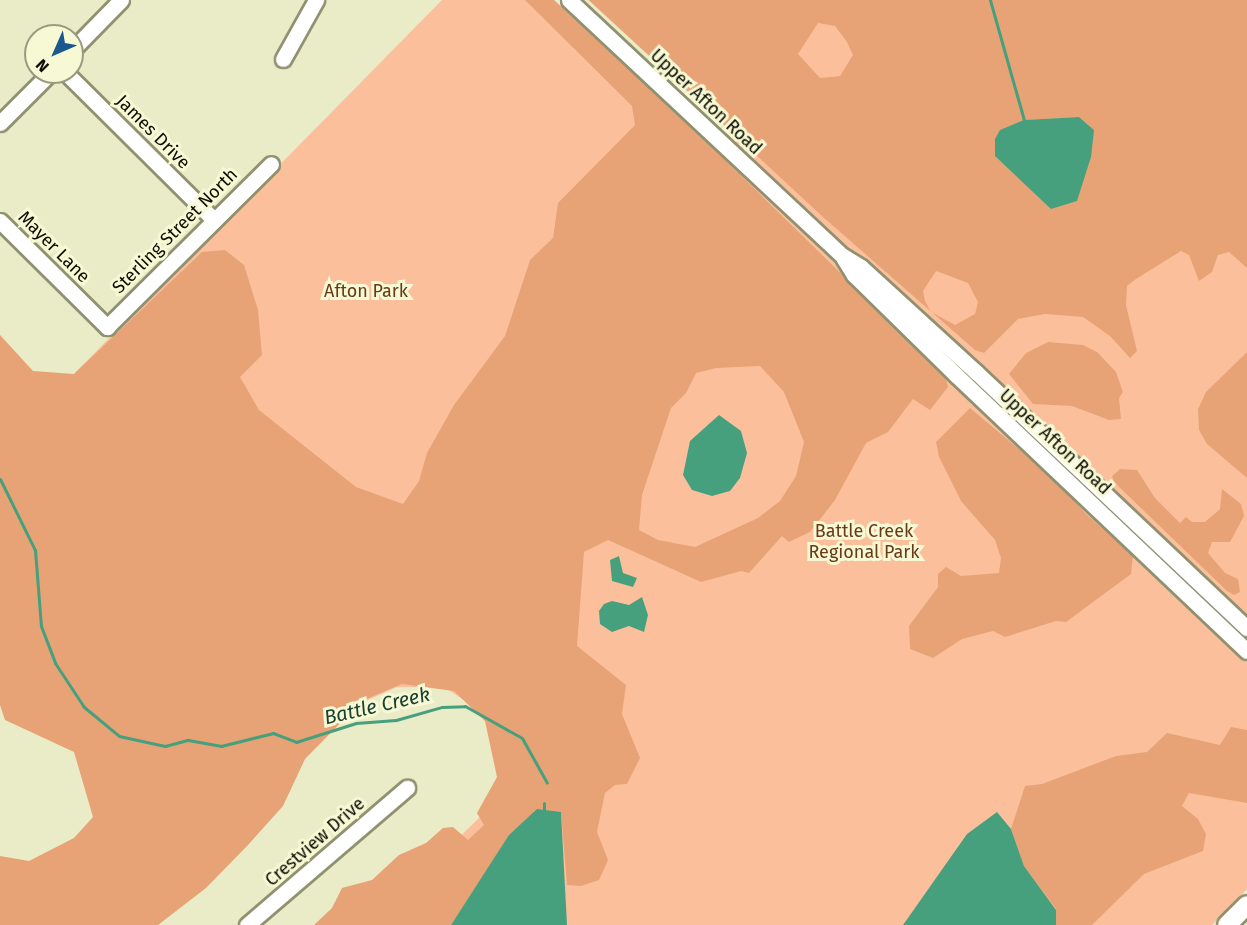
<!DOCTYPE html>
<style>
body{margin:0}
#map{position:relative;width:1247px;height:925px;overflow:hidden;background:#eaebc7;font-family:"Fira Sans",sans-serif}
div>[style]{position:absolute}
.green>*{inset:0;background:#fbc09b}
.forest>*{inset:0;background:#e7a376}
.water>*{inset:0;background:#47a07d}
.stream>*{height:3px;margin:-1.5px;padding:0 1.5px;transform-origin:1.5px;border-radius:1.5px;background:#47a07d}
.roads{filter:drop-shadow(2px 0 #909170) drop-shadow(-2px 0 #909170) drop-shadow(0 2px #909170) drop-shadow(0 -2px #909170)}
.minor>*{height:15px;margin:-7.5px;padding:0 7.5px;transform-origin:7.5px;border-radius:7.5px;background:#fff}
.major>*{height:18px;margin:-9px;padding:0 9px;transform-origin:9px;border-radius:9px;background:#fff}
span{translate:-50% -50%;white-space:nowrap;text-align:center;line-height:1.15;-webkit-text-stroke:6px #f7f9d4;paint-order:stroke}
.street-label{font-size:18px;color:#0c0c03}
.park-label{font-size:18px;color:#683a1a}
.water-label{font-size:20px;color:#194031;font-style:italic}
.north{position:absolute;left:24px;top:24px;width:60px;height:60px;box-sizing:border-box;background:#f7f9d4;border:2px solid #999a80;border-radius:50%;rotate:225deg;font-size:16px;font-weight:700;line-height:24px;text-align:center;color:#0c0c03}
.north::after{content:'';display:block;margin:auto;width:21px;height:27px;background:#1a588e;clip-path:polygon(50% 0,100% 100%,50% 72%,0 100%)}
</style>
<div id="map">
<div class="green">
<i style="clip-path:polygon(442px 0,550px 0,709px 150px,729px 129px,588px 0,1247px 0,1247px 889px,1212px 925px,371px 925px,506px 791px,503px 756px,482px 712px,444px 687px,397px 687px,229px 761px,0 449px)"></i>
</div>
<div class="forest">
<i style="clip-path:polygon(evenodd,525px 0,554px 0,680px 116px,945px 375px,948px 387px,930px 410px,913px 399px,888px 432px,866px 443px,835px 500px,810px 532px,789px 542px,782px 536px,749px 573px,741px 571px,701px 582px,608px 540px,584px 552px,577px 646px,626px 685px,622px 714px,640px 758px,627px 784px,615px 785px,605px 793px,597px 832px,608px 860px,599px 880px,581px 886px,567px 885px,561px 812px,469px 898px,451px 925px,314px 925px,332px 908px,342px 888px,372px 880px,399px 855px,426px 843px,443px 828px,453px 827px,468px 840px,484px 825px,477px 813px,497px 777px,485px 721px,454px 691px,402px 684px,362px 701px,305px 759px,283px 806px,248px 845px,206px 888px,158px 925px,0 925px,0 856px,29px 861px,74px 838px,93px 817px,74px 752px,5px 720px,0 705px,0 335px,33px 371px,74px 374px,202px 252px,225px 250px,244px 265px,258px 310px,262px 355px,240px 377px,259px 410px,356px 487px,403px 504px,419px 481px,427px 453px,454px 405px,505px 336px,530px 260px,553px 238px,558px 203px,635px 125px,632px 106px,525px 0,760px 366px,784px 392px,804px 442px,796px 476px,780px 501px,758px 518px,695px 547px,658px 540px,639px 530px,642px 495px,671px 408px,686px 393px,696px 373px,716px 368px,760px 366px)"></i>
<i style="clip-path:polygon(evenodd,589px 0,1247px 0,1247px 268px,1229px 252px,1218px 255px,1212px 272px,1199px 281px,1189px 255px,1181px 251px,1136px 279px,1127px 286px,1126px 305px,1137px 351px,1130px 358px,1110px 336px,1083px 317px,1045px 314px,1018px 319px,984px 353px,975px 350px,823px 217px,589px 0,818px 23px,835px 26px,847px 42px,853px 55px,840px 76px,820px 78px,798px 54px,818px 23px,589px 0,1079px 117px,1094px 130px,1010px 169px,995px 156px,1024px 120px,1079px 117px,589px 0,936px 271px,968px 283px,978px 302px,975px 314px,955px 325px,931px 312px,925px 301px,923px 291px,936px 271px)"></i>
<i style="clip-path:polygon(1048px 342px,1083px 345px,1097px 352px,1116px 372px,1123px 392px,1119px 398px,1121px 419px,1109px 420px,1072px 406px,1033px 404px,1009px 374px,1026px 353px)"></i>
<i style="clip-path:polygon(1247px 352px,1247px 478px,1207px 444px,1199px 430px,1198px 409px,1206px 392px)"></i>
<i style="clip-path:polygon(970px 408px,1056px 480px,1085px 513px,1133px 555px,1131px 574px,1066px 622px,1056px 621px,1005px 637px,993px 631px,962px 639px,933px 658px,910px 649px,909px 626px,938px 587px,938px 574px,946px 567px,961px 576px,999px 573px,1001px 558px,995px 540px,961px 501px,939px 457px,936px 442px)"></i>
<i style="clip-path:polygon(1120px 469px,1137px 470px,1155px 498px,1180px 523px,1186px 517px,1192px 522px,1205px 522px,1220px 509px,1222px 489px,1241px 504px,1244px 516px,1230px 542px,1212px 542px,1208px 553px,1225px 573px,1238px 579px,1240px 592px,1234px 595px,1227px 591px,1114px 482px,1112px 476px)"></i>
<i style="clip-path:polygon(1231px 727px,1247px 730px,1247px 803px,1189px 793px,1182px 806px,1198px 819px,1206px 834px,1203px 851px,1144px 874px,1092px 925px,1056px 925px,1056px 909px,1024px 866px,1011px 829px,1025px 786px,1042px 784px,1116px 756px,1147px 752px,1167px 733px,1220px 745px)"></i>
</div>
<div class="water">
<i style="clip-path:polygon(1079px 117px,1094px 130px,1091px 157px,1077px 201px,1051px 209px,995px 156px,995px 139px,1000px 130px,1024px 120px)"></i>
<i style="clip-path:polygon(719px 415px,741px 431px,747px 453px,740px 478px,730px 491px,712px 496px,692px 490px,683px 475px,690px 441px)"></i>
<i style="clip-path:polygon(619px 556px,623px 573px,637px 578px,633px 587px,612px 581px,610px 560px)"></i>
<i style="clip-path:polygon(642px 597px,648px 615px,644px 632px,629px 626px,612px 632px,600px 624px,599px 611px,604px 604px,612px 601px,629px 605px)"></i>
<i style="clip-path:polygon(537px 809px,561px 812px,567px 925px,451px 925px,509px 835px)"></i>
<i style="clip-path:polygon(997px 812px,1011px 829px,1024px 866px,1056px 910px,1056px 925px,903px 925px,967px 834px)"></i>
</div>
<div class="stream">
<i style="left:990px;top:0;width:125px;rotate:74.2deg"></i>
<i style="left:0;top:479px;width:79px;rotate:63.8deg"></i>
<i style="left:35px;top:550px;width:76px;rotate:85.5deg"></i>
<i style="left:41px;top:626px;width:40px;rotate:69deg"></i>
<i style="left:55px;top:663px;width:53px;rotate:56.6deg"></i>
<i style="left:84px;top:707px;width:45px;rotate:39.6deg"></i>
<i style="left:119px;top:736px;width:47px;rotate:12.3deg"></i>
<i style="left:165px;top:746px;width:24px;rotate:-15deg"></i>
<i style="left:188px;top:740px;width:34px;rotate:10deg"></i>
<i style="left:221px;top:746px;width:54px;rotate:-14deg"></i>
<i style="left:273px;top:733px;width:25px;rotate:21deg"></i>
<i style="left:296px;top:742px;width:63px;rotate:-17.6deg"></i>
<i style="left:356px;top:723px;width:40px;rotate:-4.3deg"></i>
<i style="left:396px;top:720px;width:48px;rotate:-15.8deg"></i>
<i style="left:442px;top:707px;width:23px;rotate:-2deg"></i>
<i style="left:465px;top:706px;width:65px;rotate:29.3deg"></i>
<i style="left:522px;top:738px;width:51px;rotate:60.9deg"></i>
<i style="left:544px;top:812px;width:9px;rotate:-90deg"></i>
</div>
<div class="roads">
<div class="minor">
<i style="left:569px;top:0;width:375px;rotate:43.1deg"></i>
<i style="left:843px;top:256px;width:21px;rotate:31deg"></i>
<i style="left:861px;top:267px;width:156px;rotate:42.4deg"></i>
<i style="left:976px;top:372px;width:373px;rotate:43.4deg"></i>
<i style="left:72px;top:50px;width:70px;rotate:-45.6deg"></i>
<i style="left:283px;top:59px;width:68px;rotate:-60.8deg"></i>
<i style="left:65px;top:72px;width:209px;rotate:44.8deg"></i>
<i style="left:0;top:123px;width:72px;rotate:-45deg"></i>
<i style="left:0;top:221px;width:151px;rotate:44.7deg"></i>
<i style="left:107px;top:327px;width:231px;rotate:-44.8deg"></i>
<i style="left:844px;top:259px;width:19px;rotate:58deg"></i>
<i style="left:854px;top:275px;width:143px;rotate:44.4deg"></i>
<i style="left:956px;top:375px;width:401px;rotate:43.5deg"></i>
<i style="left:247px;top:925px;width:211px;rotate:-40.6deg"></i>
</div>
<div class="major">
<i style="left:1227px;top:925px;width:28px;rotate:-45deg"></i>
</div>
</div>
<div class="street-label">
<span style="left:706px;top:102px;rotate:43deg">Upper Afton Road</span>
<span style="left:153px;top:132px;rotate:45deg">James Drive</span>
<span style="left:175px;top:231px;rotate:-45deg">Sterling Street North</span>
<span style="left:54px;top:247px;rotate:45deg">Mayer Lane</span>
<span style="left:1055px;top:442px;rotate:43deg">Upper Afton Road</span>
<span style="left:315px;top:842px;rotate:-41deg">Crestview Drive</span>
</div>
<div class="park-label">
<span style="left:366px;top:291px">Afton Park</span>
<span style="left:864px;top:542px">Battle Creek<br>Regional Park</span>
</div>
<div class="water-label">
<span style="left:377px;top:706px;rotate:-13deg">Battle Creek</span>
</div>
<div class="north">N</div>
</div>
